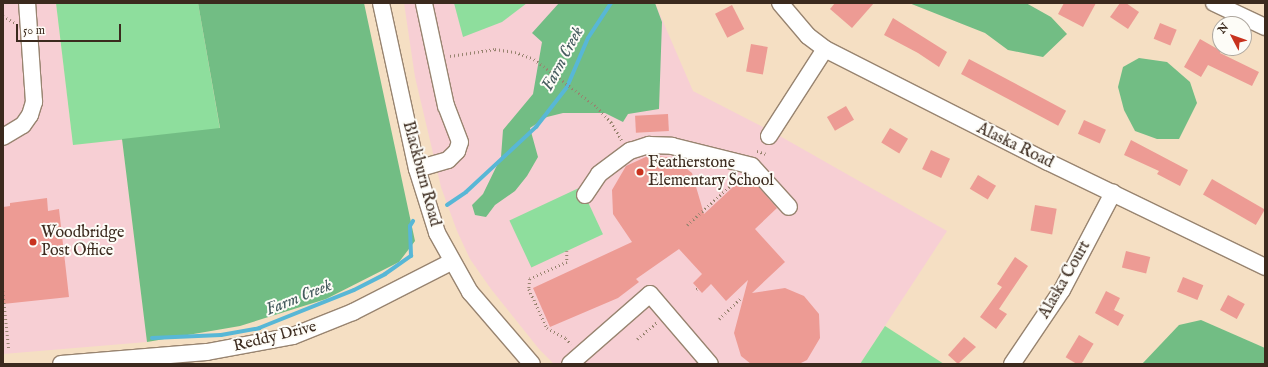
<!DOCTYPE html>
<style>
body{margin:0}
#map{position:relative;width:1268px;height:367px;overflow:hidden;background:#f5dfc3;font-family:"IM FELL English",serif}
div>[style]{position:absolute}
.built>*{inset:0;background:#f7cfd4}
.green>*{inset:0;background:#8ede9d;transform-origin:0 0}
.forest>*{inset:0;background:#72bd84}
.stream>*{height:4px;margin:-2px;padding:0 2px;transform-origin:2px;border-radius:2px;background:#58b7d6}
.building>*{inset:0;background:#ed9b94;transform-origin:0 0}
.path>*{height:2.5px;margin-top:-1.25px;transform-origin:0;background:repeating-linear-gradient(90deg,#988470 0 1px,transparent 0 4px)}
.roads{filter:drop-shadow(1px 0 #988470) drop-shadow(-1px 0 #988470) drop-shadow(0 1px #988470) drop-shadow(0 -1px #988470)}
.minor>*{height:16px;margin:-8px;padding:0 8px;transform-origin:8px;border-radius:8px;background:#fff}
.dots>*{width:11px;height:11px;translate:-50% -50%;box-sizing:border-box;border:2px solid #fdfcf7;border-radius:50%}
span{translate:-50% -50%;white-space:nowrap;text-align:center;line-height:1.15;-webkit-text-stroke:4px #fdfcf7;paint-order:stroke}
.street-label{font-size:16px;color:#3b2a1e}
.poi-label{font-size:16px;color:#3b2a1e}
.left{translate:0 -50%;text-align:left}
.water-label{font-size:17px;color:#455b5e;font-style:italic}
.frame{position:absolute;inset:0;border:4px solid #3b2a1e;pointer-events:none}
.north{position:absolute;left:1212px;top:16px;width:40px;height:40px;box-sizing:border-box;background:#fdfcf7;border:1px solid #afa8a0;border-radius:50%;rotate:311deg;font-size:11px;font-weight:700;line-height:16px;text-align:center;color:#3b2a1e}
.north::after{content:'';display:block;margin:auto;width:14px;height:18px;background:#c8321e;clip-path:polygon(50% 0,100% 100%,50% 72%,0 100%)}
.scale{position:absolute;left:16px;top:24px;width:105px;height:18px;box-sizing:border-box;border:2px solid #3b2a1e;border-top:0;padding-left:5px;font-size:12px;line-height:14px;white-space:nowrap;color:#3b2a1e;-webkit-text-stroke:3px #fdfcf7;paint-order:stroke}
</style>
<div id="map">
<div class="built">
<i style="clip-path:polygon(3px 3px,56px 3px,73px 145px,122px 139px,147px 342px,3px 354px)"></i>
<i style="clip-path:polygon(404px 3px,655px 3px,693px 91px,771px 131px,947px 231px,860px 364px,554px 364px,539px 349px,491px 289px,470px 259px,457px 231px,441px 187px,415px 77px)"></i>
</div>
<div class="green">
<i style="clip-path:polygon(56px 3px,198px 3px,220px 129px,73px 145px)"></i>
<i style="clip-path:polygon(454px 3px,527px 3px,502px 22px,463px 37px)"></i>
<i style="left:581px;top:187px;width:52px;height:79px;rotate:65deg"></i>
<i style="clip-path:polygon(885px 326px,944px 364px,860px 364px)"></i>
</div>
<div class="forest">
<i style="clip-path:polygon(198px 3px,364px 3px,415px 241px,399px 262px,326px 299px,240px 326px,147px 342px,122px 139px,220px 128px)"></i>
<i style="clip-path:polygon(559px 3px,655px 3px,662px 22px,659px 109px,628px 114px,623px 122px,605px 113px,563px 113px,547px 117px,530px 128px,538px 157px,527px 176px,515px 191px,495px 205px,486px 217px,475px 215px,472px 205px,483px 194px,501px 157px,503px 130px,533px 94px,542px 42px,532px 33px)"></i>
<i style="clip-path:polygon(909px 3px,1026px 3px,1051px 17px,1067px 34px,1043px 57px,1008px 50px,985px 33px)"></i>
<i style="clip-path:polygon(1139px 58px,1167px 62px,1190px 82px,1197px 103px,1179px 139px,1157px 139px,1135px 131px,1124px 110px,1118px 87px,1123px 67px)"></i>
<i style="clip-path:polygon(1201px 320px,1265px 348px,1265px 364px,1142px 364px,1179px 325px)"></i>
</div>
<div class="stream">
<i style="left:447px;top:205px;width:23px;rotate:-34deg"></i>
<i style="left:466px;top:192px;width:96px;rotate:-42.9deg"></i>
<i style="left:536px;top:127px;width:51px;rotate:-52.2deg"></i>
<i style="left:567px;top:87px;width:53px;rotate:-66.8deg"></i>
<i style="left:588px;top:38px;width:42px;rotate:-56.7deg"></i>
<i style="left:152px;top:338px;width:69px;rotate:-2.5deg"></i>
<i style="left:221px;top:335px;width:39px;rotate:-10deg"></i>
<i style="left:259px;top:328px;width:102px;rotate:-21.8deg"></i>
<i style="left:354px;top:290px;width:35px;rotate:-27deg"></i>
<i style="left:385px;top:274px;width:32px;rotate:-35deg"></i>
<i style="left:411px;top:256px;width:30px;rotate:-92deg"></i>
<i style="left:410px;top:226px;width:6px;rotate:-59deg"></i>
</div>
<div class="building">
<i style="clip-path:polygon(835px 3px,874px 3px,852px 28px,830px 9px)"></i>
<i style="clip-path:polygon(1064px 3px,1096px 3px,1083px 27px,1058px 14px)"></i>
<i style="clip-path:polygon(1120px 3px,1126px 3px,1139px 12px,1128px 29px,1110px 17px)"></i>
<i style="left:732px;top:5px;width:27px;height:19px;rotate:63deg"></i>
<i style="clip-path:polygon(893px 18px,947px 52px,939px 67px,918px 53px,884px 35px)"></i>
<i style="left:1160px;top:23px;width:18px;height:17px;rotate:22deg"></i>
<i style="clip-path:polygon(1200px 39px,1221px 51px,1220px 53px,1259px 72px,1252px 86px,1208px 65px,1201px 77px,1184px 67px)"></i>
<i style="left:751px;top:44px;width:17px;height:28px;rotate:10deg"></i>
<i style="left:969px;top:59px;width:110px;height:17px;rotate:28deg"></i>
<i style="left:846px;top:106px;width:16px;height:22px;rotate:60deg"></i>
<i style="left:668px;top:114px;width:17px;height:33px;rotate:87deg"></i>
<i style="left:1084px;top:120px;width:24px;height:15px;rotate:24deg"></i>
<i style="left:890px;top:128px;width:21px;height:17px;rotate:31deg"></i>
<i style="clip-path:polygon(1131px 140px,1188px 170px,1180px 186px,1157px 174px,1159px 171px,1124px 155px)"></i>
<i style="left:931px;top:150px;width:21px;height:21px;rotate:25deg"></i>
<i style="clip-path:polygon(650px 155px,673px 158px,692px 173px,704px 214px,747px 174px,777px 208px,755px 229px,785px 262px,752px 293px,785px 288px,804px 296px,819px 314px,820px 338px,807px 360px,799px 364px,751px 364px,741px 356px,734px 333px,748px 280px,726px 301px,711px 284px,702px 293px,693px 283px,702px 274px,679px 249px,636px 279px,639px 282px,618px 298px,550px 327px,533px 288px,632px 242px,613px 214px,612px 190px,626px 166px)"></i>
<i style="left:978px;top:175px;width:21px;height:16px;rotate:31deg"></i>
<i style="left:1212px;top:179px;width:61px;height:18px;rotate:30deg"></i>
<i style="clip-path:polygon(47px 198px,48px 211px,59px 209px,69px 297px,3px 304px,3px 207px,10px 206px,10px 203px)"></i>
<i style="left:1035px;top:205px;width:22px;height:26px;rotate:10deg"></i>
<i style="left:1126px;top:251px;width:25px;height:17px;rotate:14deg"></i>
<i style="clip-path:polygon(1015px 257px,1028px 266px,999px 309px,1007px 314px,996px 329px,980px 317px,1002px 287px,997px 284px)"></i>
<i style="left:1183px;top:277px;width:22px;height:16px;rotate:22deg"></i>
<i style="clip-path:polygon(1106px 291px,1120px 298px,1114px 310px,1124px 315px,1118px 326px,1095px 313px)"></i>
<i style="left:1228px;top:295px;width:19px;height:17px;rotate:28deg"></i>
<i style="left:1079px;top:335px;width:17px;height:26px;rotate:31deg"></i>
<i style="clip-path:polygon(964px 337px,976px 347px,958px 364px,948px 355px)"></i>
</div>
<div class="path">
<i style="left:3px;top:16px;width:14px;rotate:30deg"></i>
<i style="left:450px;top:56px;width:46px;rotate:-8.8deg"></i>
<i style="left:495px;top:49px;width:20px;rotate:9deg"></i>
<i style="left:515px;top:52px;width:20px;rotate:20deg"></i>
<i style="left:534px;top:59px;width:79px;rotate:37.3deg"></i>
<i style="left:597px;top:107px;width:21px;rotate:47deg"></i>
<i style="left:611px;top:122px;width:21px;rotate:59deg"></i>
<i style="left:757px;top:151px;width:9px;rotate:18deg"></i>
<i style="left:687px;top:225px;width:72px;rotate:-42.2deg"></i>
<i style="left:567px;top:251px;width:11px;rotate:90deg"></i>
<i style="left:567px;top:262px;width:41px;rotate:155.3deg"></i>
<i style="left:530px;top:279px;width:10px;rotate:96deg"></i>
<i style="left:529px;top:289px;width:43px;rotate:65.2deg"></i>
<i style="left:547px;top:328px;width:21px;rotate:28deg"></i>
<i style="left:566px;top:338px;width:8px;rotate:50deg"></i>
<i style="left:696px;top:289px;width:2px;rotate:-27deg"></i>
<i style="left:3px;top:291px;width:59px;rotate:84.2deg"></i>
<i style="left:719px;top:319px;width:29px;rotate:-44deg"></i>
<i style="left:637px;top:339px;width:26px;rotate:-40deg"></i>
</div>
<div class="roads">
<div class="minor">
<i style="left:381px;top:3px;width:170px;rotate:77.8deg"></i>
<i style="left:417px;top:169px;width:67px;rotate:72.6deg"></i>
<i style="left:437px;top:233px;width:68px;rotate:60.8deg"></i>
<i style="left:470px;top:292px;width:95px;rotate:49.3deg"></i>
<i style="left:780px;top:3px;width:43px;rotate:49.7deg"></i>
<i style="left:808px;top:36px;width:21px;rotate:37deg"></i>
<i style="left:825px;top:49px;width:250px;rotate:26.9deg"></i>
<i style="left:1048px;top:162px;width:241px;rotate:25.8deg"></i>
<i style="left:1214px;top:3px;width:56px;rotate:25.2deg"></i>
<i style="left:769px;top:136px;width:103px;rotate:-57.2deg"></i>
<i style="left:3px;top:137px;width:23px;rotate:-31deg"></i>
<i style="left:23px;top:125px;width:12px;rotate:-55deg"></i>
<i style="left:30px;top:115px;width:14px;rotate:-73deg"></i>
<i style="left:34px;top:102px;width:99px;rotate:-94deg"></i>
<i style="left:417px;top:169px;width:32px;rotate:-16deg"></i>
<i style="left:448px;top:160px;width:13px;rotate:-45deg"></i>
<i style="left:457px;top:151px;width:9px;rotate:-72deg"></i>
<i style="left:460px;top:142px;width:39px;rotate:-111deg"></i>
<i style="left:446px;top:106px;width:105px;rotate:-102.1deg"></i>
<i style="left:585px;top:195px;width:25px;rotate:-56deg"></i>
<i style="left:599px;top:174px;width:39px;rotate:-37deg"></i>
<i style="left:630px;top:151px;width:20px;rotate:-18deg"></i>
<i style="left:649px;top:145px;width:23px;rotate:2deg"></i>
<i style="left:672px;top:146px;width:82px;rotate:14deg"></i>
<i style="left:752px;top:166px;width:55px;rotate:47.9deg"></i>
<i style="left:61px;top:364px;width:146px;rotate:-4.7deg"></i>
<i style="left:207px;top:352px;width:87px;rotate:-10.5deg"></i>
<i style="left:293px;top:336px;width:65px;rotate:-21.8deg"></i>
<i style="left:353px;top:312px;width:110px;rotate:-27deg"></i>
<i style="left:570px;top:364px;width:106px;rotate:-41.2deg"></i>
<i style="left:650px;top:294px;width:92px;rotate:49.4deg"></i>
<i style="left:1012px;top:364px;width:89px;rotate:-56deg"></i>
<i style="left:1062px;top:290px;width:110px;rotate:-62.3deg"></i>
</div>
</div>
<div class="dots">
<i style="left:640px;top:172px;background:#c8321e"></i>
<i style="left:33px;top:242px;background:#c8321e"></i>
</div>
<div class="street-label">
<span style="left:1015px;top:146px;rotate:26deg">Alaska Road</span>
<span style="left:421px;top:174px;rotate:75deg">Blackburn Road</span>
<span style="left:1065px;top:280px;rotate:-60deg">Alaska Court</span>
<span style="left:275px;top:337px;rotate:-14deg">Reddy Drive</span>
</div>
<div class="poi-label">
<span class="left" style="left:648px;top:172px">Featherstone<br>Elementary School</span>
<span class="left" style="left:41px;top:242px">Woodbridge<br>Post Office</span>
</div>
<div class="water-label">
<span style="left:563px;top:59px;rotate:-62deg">Farm Creek</span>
<span style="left:299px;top:298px;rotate:-22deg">Farm Creek</span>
</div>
<div class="frame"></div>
<div class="north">N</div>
<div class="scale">50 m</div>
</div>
